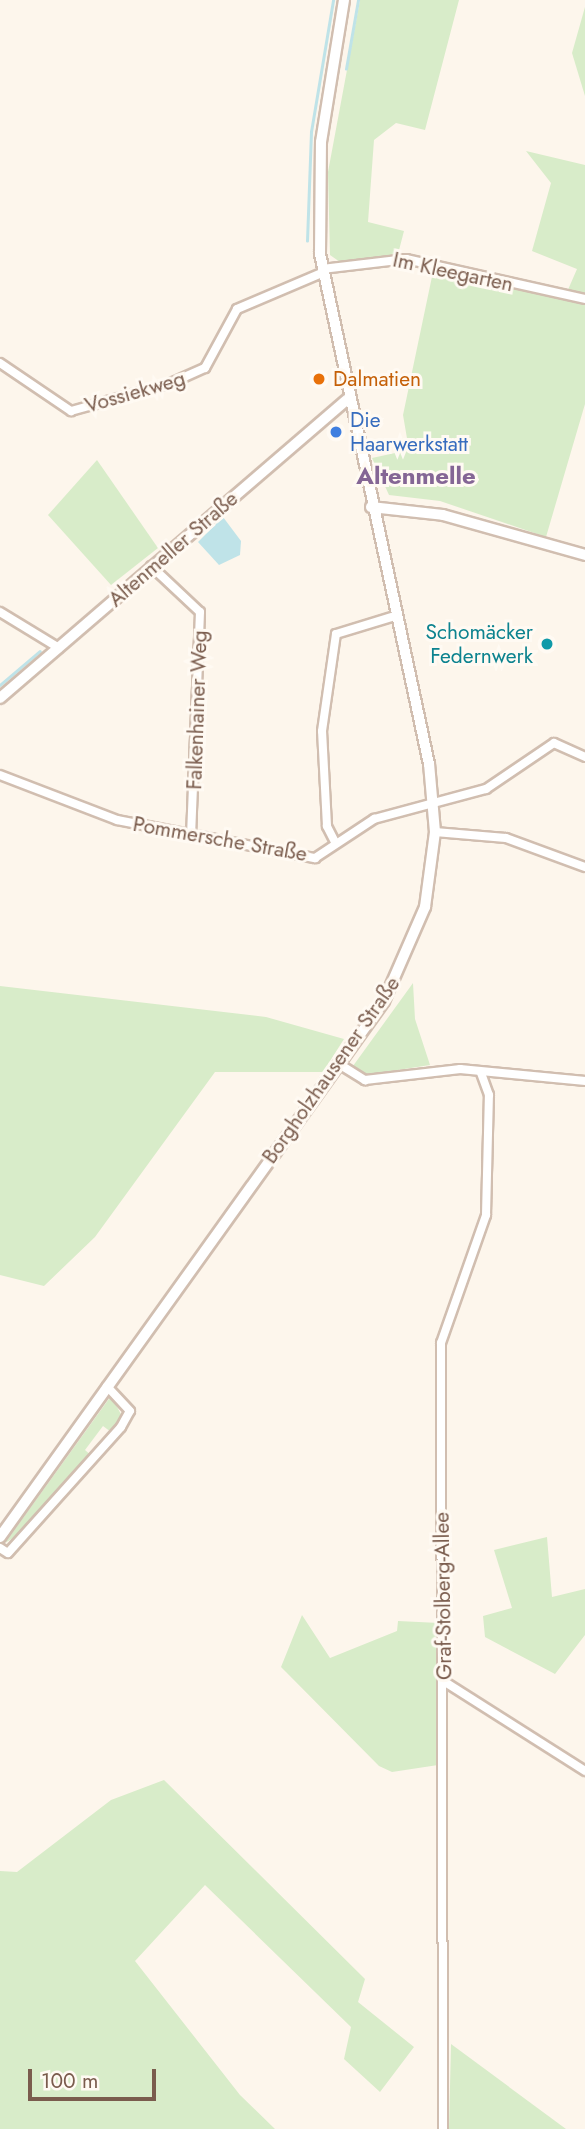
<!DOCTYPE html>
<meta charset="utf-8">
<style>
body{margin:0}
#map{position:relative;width:585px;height:2129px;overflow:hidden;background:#fdf6ec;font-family:Jost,sans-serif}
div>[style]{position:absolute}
.green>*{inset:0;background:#d8ecc9}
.water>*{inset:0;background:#bfe3e8}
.stream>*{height:2.5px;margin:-1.25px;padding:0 1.25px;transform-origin:1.25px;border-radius:1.25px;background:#bfe3e8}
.roads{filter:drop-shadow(2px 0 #d1beb0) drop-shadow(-2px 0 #d1beb0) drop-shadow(0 2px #d1beb0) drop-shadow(0 -2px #d1beb0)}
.street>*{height:8px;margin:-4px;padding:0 4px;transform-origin:4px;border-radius:4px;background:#fff}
.secondary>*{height:10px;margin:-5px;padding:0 5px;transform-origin:5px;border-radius:5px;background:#fff}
.dots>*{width:19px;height:19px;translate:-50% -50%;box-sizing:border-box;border:4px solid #fffaf3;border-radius:50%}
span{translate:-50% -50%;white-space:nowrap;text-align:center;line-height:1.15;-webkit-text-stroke:6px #fffaf3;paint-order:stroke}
.street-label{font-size:21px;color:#7a5c4d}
.food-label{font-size:21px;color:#c56008}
.left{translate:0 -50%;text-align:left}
.shop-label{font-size:21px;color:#366cbe}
.culture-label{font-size:21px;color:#0d838f}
.right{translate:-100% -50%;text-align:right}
.quarter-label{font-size:24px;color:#846695;font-weight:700}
.scale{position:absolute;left:28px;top:2069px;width:128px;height:32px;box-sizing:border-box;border:4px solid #7a5c4d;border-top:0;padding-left:9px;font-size:21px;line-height:24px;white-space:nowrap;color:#7a5c4d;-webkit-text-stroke:5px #fffaf3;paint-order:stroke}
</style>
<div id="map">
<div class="green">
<i style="clip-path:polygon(360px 0,459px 0,425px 130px,396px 123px,374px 140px,368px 222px,404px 231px,398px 254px,340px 262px,330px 255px,328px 172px)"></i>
<i style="clip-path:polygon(585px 7px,585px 96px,572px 53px)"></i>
<i style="clip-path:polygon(526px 151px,585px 165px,585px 294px,567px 292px,577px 269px,532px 251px,551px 183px)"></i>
<i style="clip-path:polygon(434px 267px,585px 302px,585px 404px,546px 537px,440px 501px,389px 495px,372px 458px,409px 450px,403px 415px)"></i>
<i style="clip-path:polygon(97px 460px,158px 548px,111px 585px,48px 515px)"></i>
<i style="clip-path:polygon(413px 983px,415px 1019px,430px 1065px,366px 1075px,353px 1066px)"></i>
<i style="clip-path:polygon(0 986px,266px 1017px,344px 1039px,323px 1072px,215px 1072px,95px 1237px,44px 1286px,0 1275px)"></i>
<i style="clip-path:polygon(111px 1396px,122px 1416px,111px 1432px,103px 1426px,85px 1450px,93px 1457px,24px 1531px,5px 1543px)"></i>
<i style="clip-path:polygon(547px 1537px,552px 1597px,585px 1589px,585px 1635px,555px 1674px,485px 1637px,483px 1616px,512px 1608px,494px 1550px)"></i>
<i style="clip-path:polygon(302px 1615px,330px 1658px,397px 1631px,398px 1621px,439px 1623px,438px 1765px,392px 1772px,379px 1766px,286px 1672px,281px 1667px)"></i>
<i style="clip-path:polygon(164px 1780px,365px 1979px,358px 2002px,414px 2047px,380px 2092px,344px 2059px,351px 2027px,205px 1885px,135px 1961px,240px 2095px,275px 2129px,0 2129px,0 1871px,17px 1872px,111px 1800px)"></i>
<i style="clip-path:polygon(451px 2044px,566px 2129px,449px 2129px)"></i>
</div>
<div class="water">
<i style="clip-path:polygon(223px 517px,241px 541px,240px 555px,219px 565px,198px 542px)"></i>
</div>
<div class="stream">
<i style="left:346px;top:69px;width:70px;rotate:-80.1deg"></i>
<i style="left:307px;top:241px;width:109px;rotate:-87.9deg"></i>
<i style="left:311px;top:132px;width:134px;rotate:-80.5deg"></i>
<i style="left:0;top:685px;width:52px;rotate:-40.4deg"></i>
</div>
<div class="roads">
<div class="street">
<i style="left:322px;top:269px;width:85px;rotate:-6.8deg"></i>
<i style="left:406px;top:259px;width:183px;rotate:12.6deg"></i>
<i style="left:0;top:363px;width:86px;rotate:34.1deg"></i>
<i style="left:71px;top:411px;width:104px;rotate:-15.6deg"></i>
<i style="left:171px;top:383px;width:37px;rotate:-24deg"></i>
<i style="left:205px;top:368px;width:67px;rotate:-61.5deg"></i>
<i style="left:237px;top:309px;width:92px;rotate:-23deg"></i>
<i style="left:151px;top:566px;width:67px;rotate:43.2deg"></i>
<i style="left:200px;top:612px;width:221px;rotate:92.3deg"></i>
<i style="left:0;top:612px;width:69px;rotate:31.4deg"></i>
<i style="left:0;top:775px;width:125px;rotate:21deg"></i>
<i style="left:117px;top:820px;width:202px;rotate:10.9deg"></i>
<i style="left:315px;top:858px;width:71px;rotate:-33.5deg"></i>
<i style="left:374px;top:819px;width:116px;rotate:-15deg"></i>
<i style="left:486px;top:789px;width:82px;rotate:-34.1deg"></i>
<i style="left:554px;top:743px;width:34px;rotate:24deg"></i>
<i style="left:435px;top:832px;width:71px;rotate:4.8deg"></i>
<i style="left:506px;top:838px;width:84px;rotate:20.2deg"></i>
<i style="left:335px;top:842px;width:18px;rotate:-117deg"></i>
<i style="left:327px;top:826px;width:95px;rotate:-93deg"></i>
<i style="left:322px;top:731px;width:98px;rotate:-81.8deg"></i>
<i style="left:336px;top:634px;width:62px;rotate:-17deg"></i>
<i style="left:339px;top:1064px;width:31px;rotate:32deg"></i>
<i style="left:365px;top:1080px;width:96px;rotate:-6.6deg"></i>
<i style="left:460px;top:1069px;width:126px;rotate:5.5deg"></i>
<i style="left:0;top:1548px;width:9px;rotate:32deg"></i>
<i style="left:8px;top:1553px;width:169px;rotate:-48.1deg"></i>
<i style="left:121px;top:1427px;width:18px;rotate:-61deg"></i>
<i style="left:130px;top:1411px;width:34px;rotate:-133deg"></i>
<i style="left:445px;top:1682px;width:166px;rotate:32.4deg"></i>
<i style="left:443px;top:2129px;width:786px;rotate:-90.15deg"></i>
<i style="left:441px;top:1343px;width:136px;rotate:-70.6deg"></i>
<i style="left:486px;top:1215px;width:120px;rotate:-88.6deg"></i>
<i style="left:489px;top:1095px;width:23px;rotate:-110deg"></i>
</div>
<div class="secondary">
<i style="left:371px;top:507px;width:72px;rotate:6.3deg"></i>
<i style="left:443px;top:515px;width:148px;rotate:15.7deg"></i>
<i style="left:0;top:698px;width:457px;rotate:-40.7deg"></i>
<i style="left:0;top:1537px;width:659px;rotate:-54.38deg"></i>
<i style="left:384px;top:1001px;width:103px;rotate:-66.4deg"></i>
<i style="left:425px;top:907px;width:76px;rotate:-82.4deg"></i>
<i style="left:435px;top:832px;width:68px;rotate:-95deg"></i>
<i style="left:429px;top:764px;width:522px;rotate:-102.06deg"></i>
<i style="left:320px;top:254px;width:112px;rotate:-89.5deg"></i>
<i style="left:321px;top:142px;width:144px;rotate:-80.8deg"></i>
</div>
</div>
<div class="dots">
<i style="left:319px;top:379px;background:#e8710a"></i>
<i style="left:336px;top:432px;background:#3f7fe0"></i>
<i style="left:547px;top:644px;background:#0f9aa8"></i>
</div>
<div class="street-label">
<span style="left:453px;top:272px;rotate:12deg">Im Kleegarten</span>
<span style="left:135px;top:392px;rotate:-16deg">Vossiekweg</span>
<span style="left:173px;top:549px;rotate:-41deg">Altenmeller Straße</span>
<span style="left:197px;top:710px;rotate:-88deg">Falkenhainer Weg</span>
<span style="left:220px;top:839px;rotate:10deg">Pommersche Straße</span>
<span style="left:331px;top:1070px;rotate:-55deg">Borgholzhausener Straße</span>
<span style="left:443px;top:1596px;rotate:-91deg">Graf-Stolberg-Allee</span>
</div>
<div class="food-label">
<span class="left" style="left:333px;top:379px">Dalmatien</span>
</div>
<div class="shop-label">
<span class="left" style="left:350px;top:432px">Die<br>Haarwerkstatt</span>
</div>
<div class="culture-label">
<span class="right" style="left:533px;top:644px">Schomäcker<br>Federnwerk</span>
</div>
<div class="quarter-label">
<span style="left:416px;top:476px">Altenmelle</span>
</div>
<div class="scale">100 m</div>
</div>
